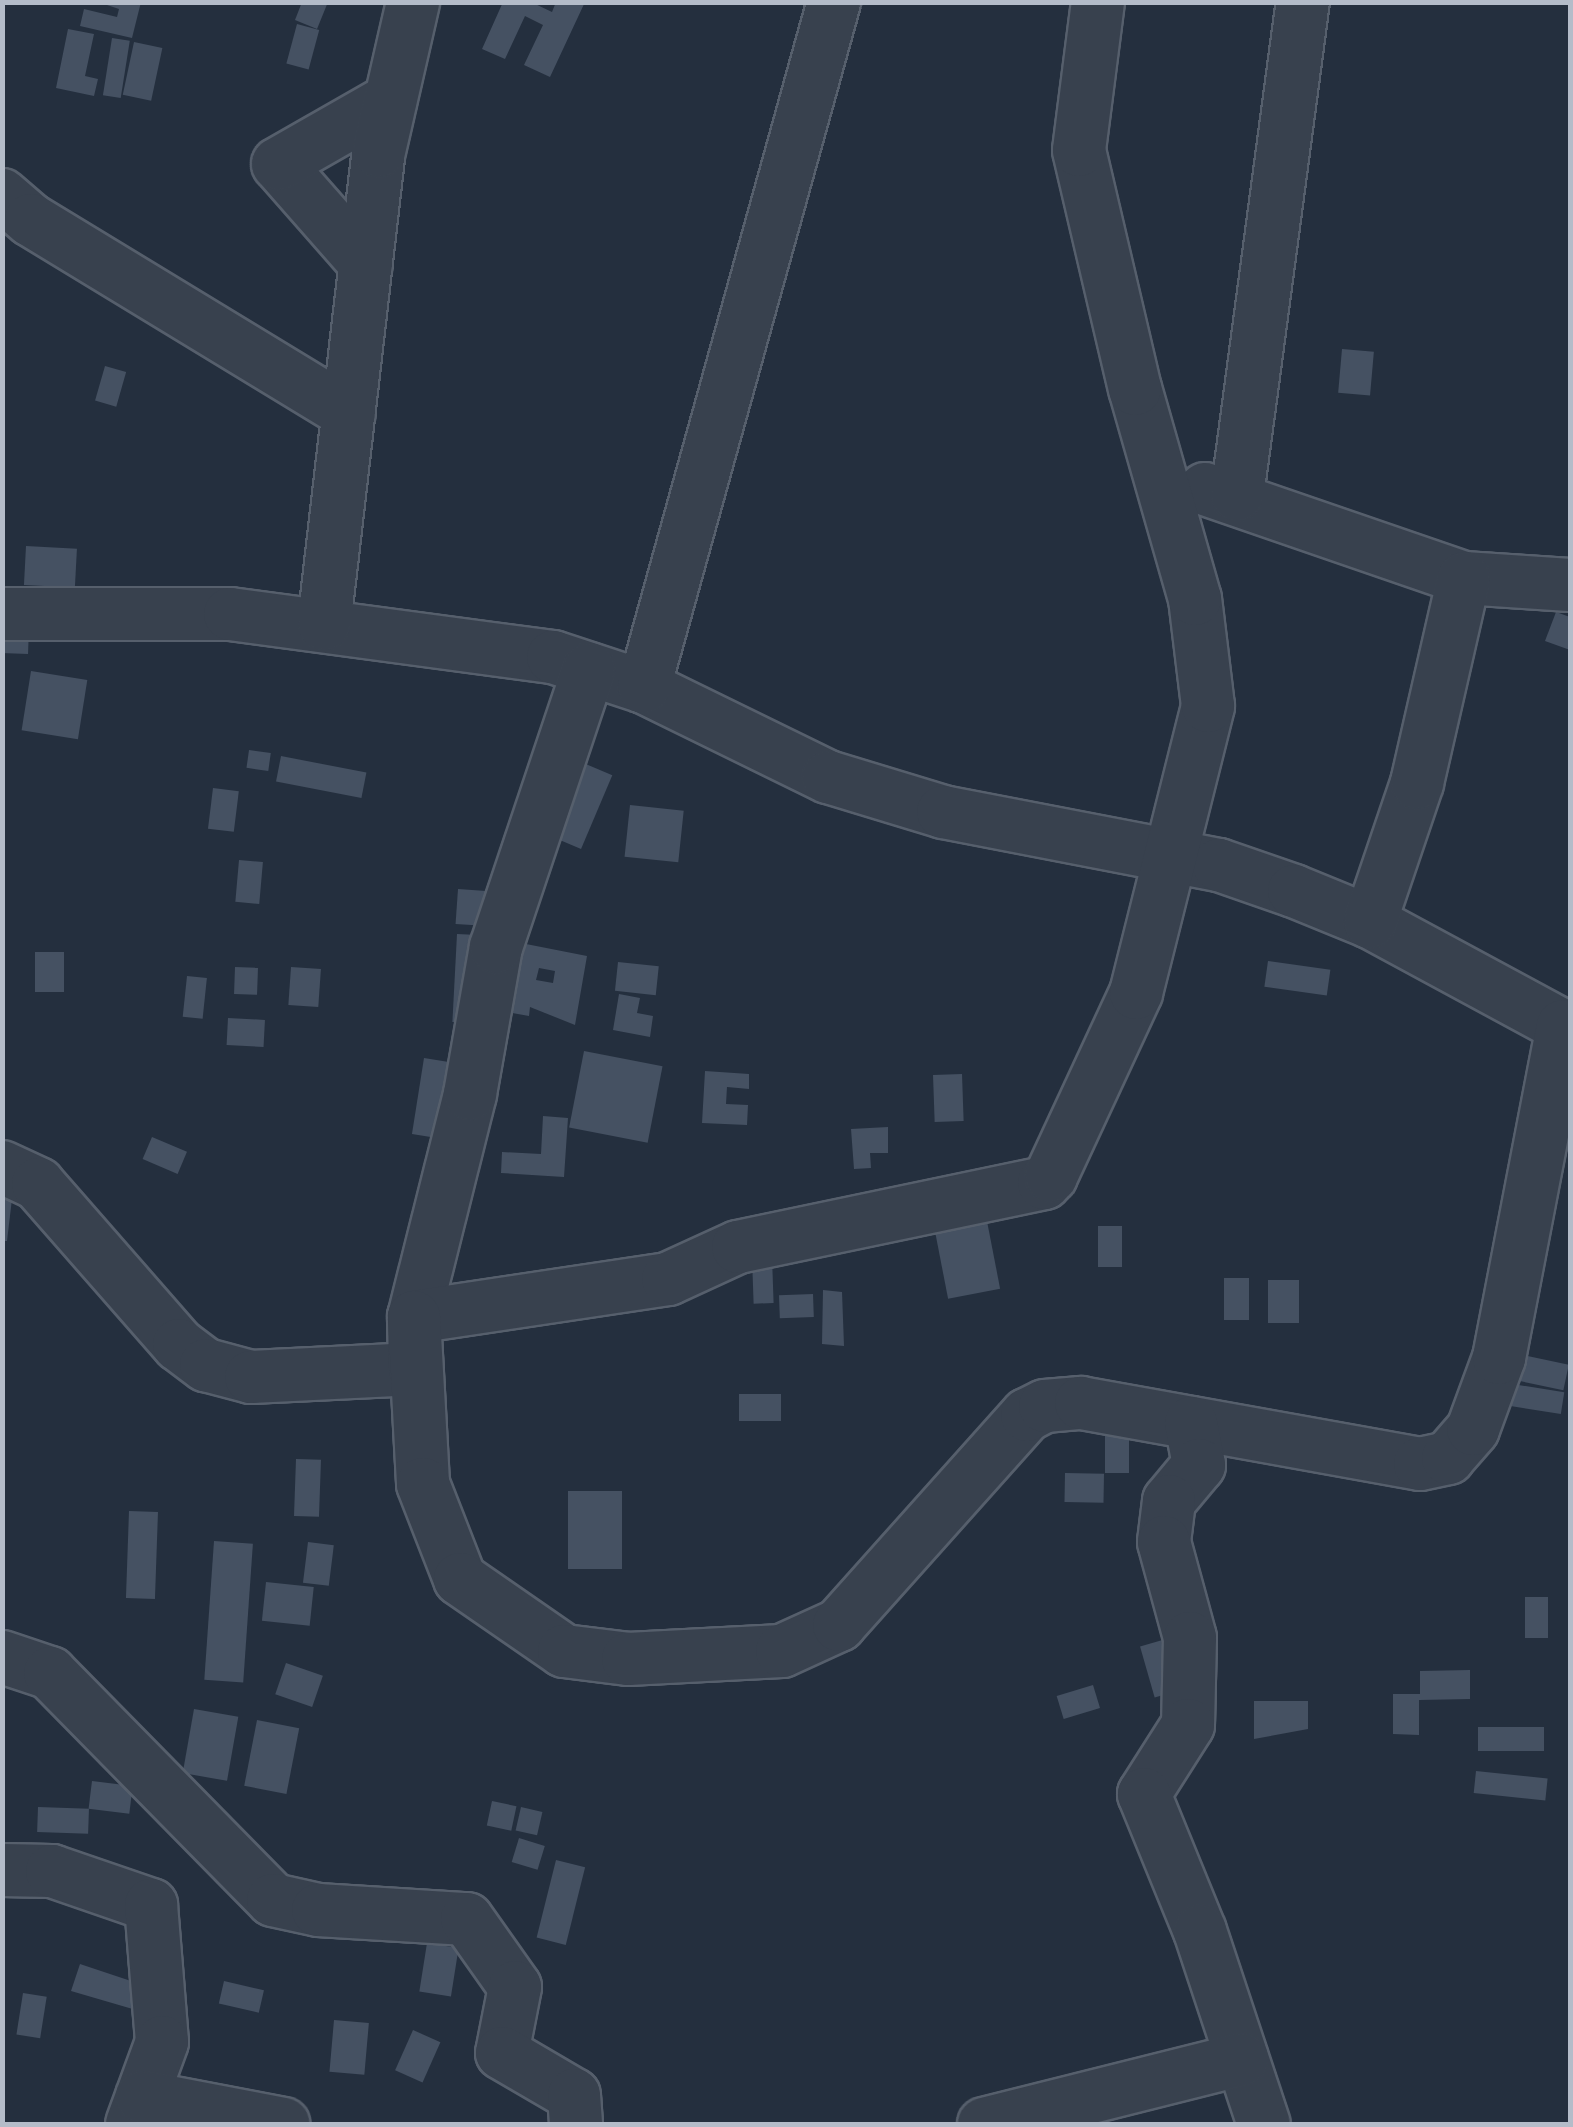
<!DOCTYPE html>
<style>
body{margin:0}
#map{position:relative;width:1573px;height:2127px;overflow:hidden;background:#242f3e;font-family:"PT Sans Narrow",sans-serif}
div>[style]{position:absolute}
.building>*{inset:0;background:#455162;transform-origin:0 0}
.roads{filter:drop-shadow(2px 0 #565f6c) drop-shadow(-2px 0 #565f6c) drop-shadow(0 2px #565f6c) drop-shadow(0 -2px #565f6c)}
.minor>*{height:52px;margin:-26px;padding:0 26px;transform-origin:26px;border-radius:26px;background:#38414e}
span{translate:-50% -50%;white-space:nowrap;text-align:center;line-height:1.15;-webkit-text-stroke:8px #1d2633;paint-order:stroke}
.frame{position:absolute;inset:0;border:5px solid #b4bcc9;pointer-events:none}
</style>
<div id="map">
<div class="building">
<i style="clip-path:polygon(98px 2px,141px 2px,132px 38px,80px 26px,84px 9px,117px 17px,119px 9px)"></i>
<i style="clip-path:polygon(302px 2px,328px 2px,317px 29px,295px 20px)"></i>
<i style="clip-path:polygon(503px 2px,531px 2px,552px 12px,556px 2px,585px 2px,550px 77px,524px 65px,543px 25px,525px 16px,505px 59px,482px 49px)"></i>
<i style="left:297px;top:24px;width:23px;height:41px;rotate:15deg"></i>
<i style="clip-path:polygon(68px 29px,94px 34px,85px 76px,98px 79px,94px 96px,56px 88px)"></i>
<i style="left:112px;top:38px;width:18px;height:58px;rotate:9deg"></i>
<i style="left:134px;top:42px;width:29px;height:54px;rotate:12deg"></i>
<i style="left:1342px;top:349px;width:32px;height:44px;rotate:5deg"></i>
<i style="left:105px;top:366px;width:22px;height:36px;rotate:16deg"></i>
<i style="left:26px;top:546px;width:51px;height:39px;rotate:3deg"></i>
<i style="clip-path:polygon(1556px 612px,1570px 617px,1570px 650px,1545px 641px)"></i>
<i style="left:2px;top:626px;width:27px;height:27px;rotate:2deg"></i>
<i style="left:31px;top:671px;width:57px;height:60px;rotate:9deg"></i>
<i style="left:249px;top:750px;width:22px;height:18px;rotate:8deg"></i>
<i style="left:281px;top:756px;width:87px;height:26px;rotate:11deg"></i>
<i style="left:581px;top:762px;width:34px;height:80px;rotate:23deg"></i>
<i style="left:213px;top:788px;width:26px;height:41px;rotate:7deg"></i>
<i style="left:630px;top:805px;width:54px;height:52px;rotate:6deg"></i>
<i style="left:239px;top:860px;width:24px;height:42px;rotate:5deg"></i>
<i style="left:458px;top:889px;width:28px;height:35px;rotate:4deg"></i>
<i style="left:457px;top:934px;width:21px;height:88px;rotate:3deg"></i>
<i style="clip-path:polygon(evenodd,526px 944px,587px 956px,575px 1025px,530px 1007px,529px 1016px,507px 1012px,526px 944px,539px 968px,555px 971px,553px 983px,536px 980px,539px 968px)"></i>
<i style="left:35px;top:952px;width:29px;height:40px"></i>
<i style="left:1268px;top:961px;width:63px;height:26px;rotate:8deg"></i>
<i style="left:618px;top:962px;width:41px;height:29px;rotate:6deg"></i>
<i style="left:235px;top:967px;width:23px;height:27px;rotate:2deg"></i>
<i style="left:291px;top:967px;width:30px;height:38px;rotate:4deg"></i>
<i style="left:187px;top:976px;width:20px;height:41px;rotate:6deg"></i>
<i style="clip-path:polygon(619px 994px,640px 998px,637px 1013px,653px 1016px,650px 1037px,613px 1030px)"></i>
<i style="left:228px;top:1018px;width:37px;height:27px;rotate:3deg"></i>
<i style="left:584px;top:1051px;width:80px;height:78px;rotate:11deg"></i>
<i style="left:424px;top:1058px;width:33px;height:77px;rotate:9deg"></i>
<i style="clip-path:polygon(705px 1071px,749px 1074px,749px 1089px,727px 1087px,726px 1104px,748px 1105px,747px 1125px,702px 1123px)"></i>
<i style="left:962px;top:1074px;width:47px;height:29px;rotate:88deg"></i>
<i style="clip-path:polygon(543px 1116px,568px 1118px,564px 1177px,501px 1173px,502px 1152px,541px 1154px)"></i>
<i style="clip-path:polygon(888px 1127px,888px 1153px,870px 1153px,871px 1168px,854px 1169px,851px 1129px)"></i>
<i style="left:152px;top:1137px;width:38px;height:24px;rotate:23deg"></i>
<i style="clip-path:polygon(2px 1180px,14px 1182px,7px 1241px,2px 1241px)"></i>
<i style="left:986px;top:1216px;width:74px;height:53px;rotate:79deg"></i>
<i style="left:1098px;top:1226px;width:24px;height:41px"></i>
<i style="left:772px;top:1257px;width:46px;height:20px;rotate:88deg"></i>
<i style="left:1224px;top:1278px;width:25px;height:42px"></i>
<i style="left:1268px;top:1280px;width:31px;height:43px"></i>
<i style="clip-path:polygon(823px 1290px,842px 1292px,844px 1346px,822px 1344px)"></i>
<i style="left:813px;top:1294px;width:23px;height:34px;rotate:88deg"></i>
<i style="left:1513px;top:1353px;width:57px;height:26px;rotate:12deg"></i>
<i style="left:1506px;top:1383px;width:59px;height:22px;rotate:9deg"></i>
<i style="left:781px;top:1394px;width:27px;height:42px;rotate:90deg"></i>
<i style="left:1105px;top:1436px;width:24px;height:37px"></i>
<i style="left:296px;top:1459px;width:25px;height:57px;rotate:2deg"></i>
<i style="left:1065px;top:1473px;width:39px;height:29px;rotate:1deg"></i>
<i style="left:568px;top:1491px;width:54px;height:78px"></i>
<i style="left:129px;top:1511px;width:29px;height:87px;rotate:2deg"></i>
<i style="left:214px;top:1541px;width:39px;height:139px;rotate:4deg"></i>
<i style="left:308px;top:1542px;width:26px;height:41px;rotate:7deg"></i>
<i style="left:266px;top:1582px;width:48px;height:39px;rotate:6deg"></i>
<i style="left:1525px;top:1597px;width:23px;height:41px"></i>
<i style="left:1166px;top:1639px;width:53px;height:27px;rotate:74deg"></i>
<i style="left:286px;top:1663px;width:39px;height:33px;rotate:19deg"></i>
<i style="clip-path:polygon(1470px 1670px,1470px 1699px,1419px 1700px,1419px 1735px,1393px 1734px,1393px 1694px,1420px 1694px,1420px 1671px)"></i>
<i style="left:1093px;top:1685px;width:24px;height:38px;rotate:73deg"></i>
<i style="clip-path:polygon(1254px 1701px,1308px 1701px,1308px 1729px,1254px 1739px)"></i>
<i style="left:194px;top:1709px;width:45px;height:65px;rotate:10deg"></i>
<i style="left:257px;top:1720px;width:43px;height:67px;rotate:11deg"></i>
<i style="left:1478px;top:1727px;width:66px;height:24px"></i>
<i style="left:1476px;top:1771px;width:72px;height:22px;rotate:6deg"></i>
<i style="left:92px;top:1781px;width:41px;height:28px;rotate:7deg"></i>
<i style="left:492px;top:1801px;width:25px;height:25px;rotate:12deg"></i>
<i style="left:38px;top:1807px;width:51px;height:25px;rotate:2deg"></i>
<i style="left:521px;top:1807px;width:22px;height:24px;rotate:13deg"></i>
<i style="left:519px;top:1838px;width:27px;height:25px;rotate:17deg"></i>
<i style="left:556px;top:1860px;width:30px;height:80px;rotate:14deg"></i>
<i style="left:427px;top:1943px;width:32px;height:49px;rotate:9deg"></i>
<i style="clip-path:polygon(80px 1964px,140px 1984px,136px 2010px,71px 1991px)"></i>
<i style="left:224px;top:1981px;width:41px;height:23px;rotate:13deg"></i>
<i style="left:23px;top:1993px;width:24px;height:42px;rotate:9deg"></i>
<i style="left:334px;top:2020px;width:35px;height:52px;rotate:5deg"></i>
<i style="left:413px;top:2030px;width:30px;height:44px;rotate:24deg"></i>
</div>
<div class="roads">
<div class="minor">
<i style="left:2px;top:195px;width:38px;rotate:41deg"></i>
<i style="left:31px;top:220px;width:372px;rotate:31.3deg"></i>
<i style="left:366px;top:264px;width:133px;rotate:-131.3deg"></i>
<i style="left:278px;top:164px;width:129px;rotate:-29.7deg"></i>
<i style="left:1205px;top:489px;width:274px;rotate:19deg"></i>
<i style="left:1464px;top:578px;width:106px;rotate:3.8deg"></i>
<i style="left:1237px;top:495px;width:497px;rotate:-82.4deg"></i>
<i style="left:2px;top:614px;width:228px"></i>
<i style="left:230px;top:614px;width:326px;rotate:7.6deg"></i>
<i style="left:553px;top:657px;width:96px;rotate:18.2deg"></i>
<i style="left:644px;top:687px;width:205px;rotate:26.1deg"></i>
<i style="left:828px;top:777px;width:120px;rotate:16.9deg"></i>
<i style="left:943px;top:812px;width:281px;rotate:10.9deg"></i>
<i style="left:1219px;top:865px;width:79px;rotate:19.1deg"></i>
<i style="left:1294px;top:891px;width:82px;rotate:22.2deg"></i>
<i style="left:1370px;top:922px;width:227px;rotate:28.4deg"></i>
<i style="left:324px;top:624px;width:476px;rotate:-83.4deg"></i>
<i style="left:379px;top:151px;width:153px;rotate:-77.1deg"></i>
<i style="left:644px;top:687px;width:711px;rotate:-74.5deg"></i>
<i style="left:1370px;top:922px;width:147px;rotate:-71.3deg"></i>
<i style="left:1417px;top:783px;width:210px;rotate:-77.1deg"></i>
<i style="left:2px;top:1167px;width:40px;rotate:25deg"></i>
<i style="left:38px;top:1184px;width:214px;rotate:48.8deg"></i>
<i style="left:179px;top:1345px;width:34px;rotate:37deg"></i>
<i style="left:206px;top:1365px;width:47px;rotate:14.9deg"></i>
<i style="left:251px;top:1377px;width:164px;rotate:-2.8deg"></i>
<i style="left:415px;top:1369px;width:52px;rotate:-91.1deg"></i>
<i style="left:414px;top:1317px;width:230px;rotate:-75.9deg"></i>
<i style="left:470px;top:1094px;width:149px;rotate:-80deg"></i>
<i style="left:496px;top:947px;width:293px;rotate:-71.5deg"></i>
<i style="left:414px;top:1317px;width:257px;rotate:-8.5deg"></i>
<i style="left:668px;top:1279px;width:77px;rotate:-24.6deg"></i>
<i style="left:738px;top:1247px;width:313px;rotate:-11.8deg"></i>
<i style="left:1044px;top:1183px;width:10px;rotate:-45deg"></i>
<i style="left:1051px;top:1176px;width:202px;rotate:-65.1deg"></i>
<i style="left:1136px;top:993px;width:296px;rotate:-75.9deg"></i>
<i style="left:1208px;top:706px;width:108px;rotate:-96.9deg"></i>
<i style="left:1195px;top:599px;width:218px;rotate:-105.9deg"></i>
<i style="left:1135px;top:389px;width:245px;rotate:-103.2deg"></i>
<i style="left:1079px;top:150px;width:149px;rotate:-82.7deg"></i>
<i style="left:414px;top:1317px;width:167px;rotate:86.9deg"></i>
<i style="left:423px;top:1484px;width:102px;rotate:68.7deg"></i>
<i style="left:460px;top:1579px;width:126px;rotate:34.7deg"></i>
<i style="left:564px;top:1651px;width:64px;rotate:7.1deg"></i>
<i style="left:628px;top:1659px;width:154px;rotate:-3deg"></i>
<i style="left:782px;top:1651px;width:63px;rotate:-24.5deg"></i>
<i style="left:839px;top:1625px;width:282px;rotate:-48.2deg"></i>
<i style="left:1027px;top:1415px;width:20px;rotate:-27deg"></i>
<i style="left:1045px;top:1406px;width:36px;rotate:-5deg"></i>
<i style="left:1081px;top:1403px;width:344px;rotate:10.2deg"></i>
<i style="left:1420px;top:1464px;width:29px;rotate:-12deg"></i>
<i style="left:1448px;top:1458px;width:38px;rotate:-49deg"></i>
<i style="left:1473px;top:1429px;width:76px;rotate:-69.9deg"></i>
<i style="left:1499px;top:1358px;width:338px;rotate:-79.1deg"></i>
<i style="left:1191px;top:1423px;width:43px;rotate:79.2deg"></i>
<i style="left:1199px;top:1465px;width:47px;rotate:129.8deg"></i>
<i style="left:1169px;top:1501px;width:41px;rotate:97deg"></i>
<i style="left:1164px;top:1542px;width:99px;rotate:74.8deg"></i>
<i style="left:1190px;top:1638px;width:87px;rotate:91.3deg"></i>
<i style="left:1188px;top:1725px;width:82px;rotate:122.5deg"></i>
<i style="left:1144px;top:1794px;width:148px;rotate:67.8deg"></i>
<i style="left:1200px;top:1931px;width:203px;rotate:71.7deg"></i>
<i style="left:2px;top:1657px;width:51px;rotate:18.4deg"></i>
<i style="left:50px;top:1673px;width:318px;rotate:45.5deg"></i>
<i style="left:273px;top:1900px;width:46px;rotate:12.5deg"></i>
<i style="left:318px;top:1910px;width:149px;rotate:3.5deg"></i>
<i style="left:467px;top:1919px;width:83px;rotate:54.8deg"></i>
<i style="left:515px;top:1987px;width:67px;rotate:101.1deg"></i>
<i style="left:502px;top:2053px;width:83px;rotate:30.3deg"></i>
<i style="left:574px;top:2095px;width:29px;rotate:86deg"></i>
<i style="left:2px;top:1870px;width:50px;rotate:1.1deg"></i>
<i style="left:52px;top:1871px;width:105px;rotate:19deg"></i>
<i style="left:151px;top:1905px;width:137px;rotate:85.4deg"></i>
<i style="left:162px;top:2042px;width:87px;rotate:110.1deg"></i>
<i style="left:142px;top:2097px;width:144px;rotate:10.8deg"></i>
<i style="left:984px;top:2124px;width:266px;rotate:-14.1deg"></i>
</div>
</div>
<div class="frame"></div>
</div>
